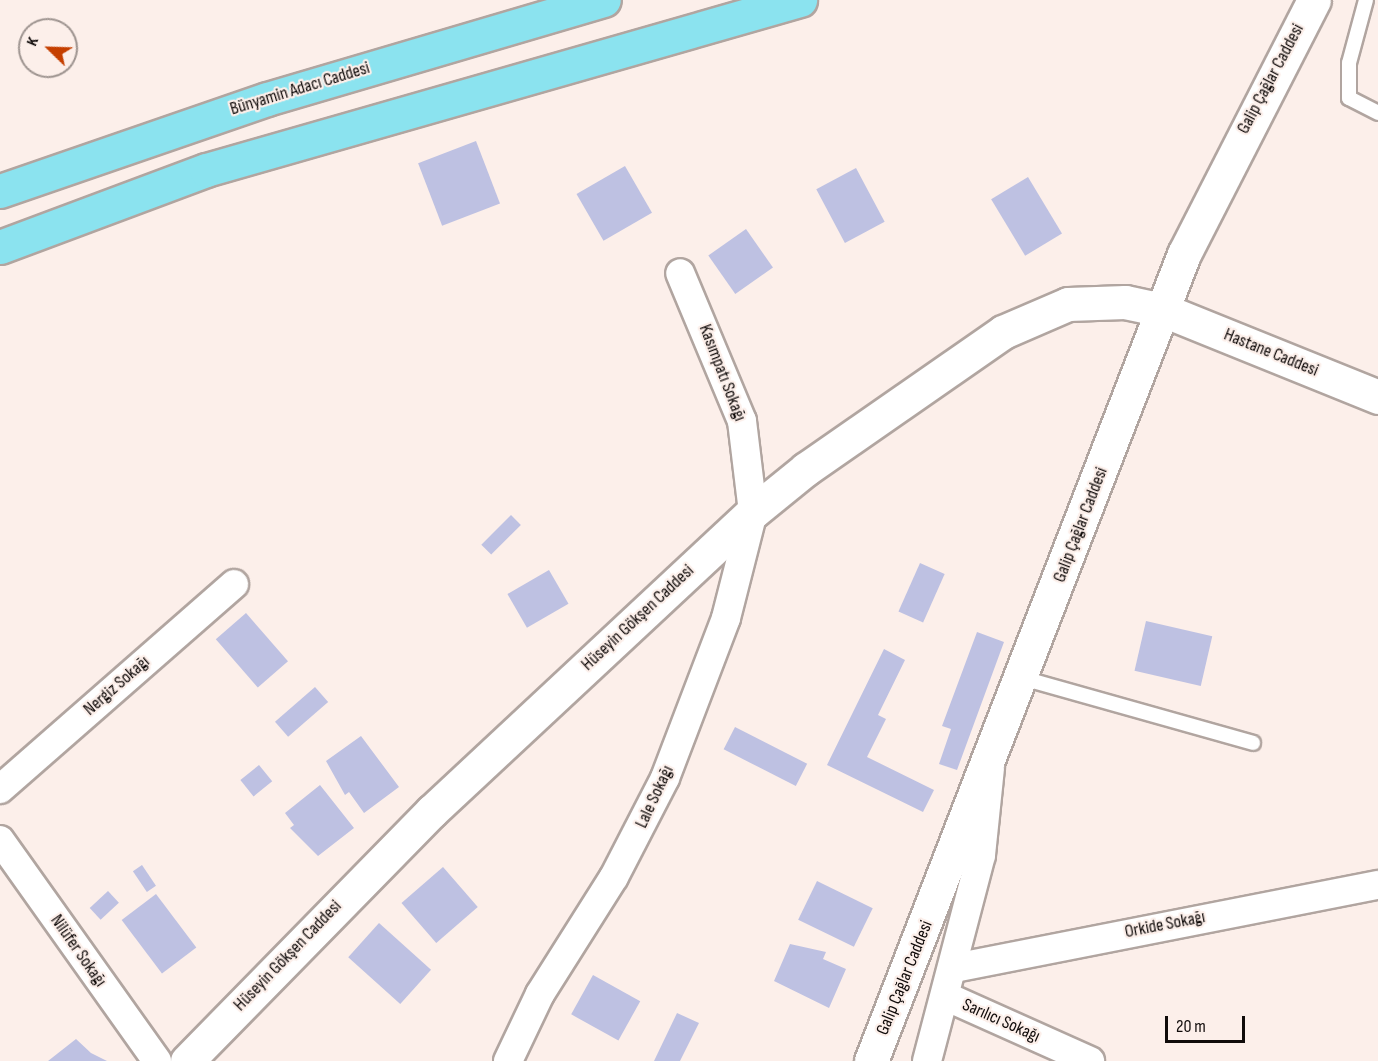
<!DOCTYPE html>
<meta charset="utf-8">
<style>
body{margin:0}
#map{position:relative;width:1378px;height:1061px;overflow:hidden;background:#fcefea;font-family:"Sofia Sans Condensed",sans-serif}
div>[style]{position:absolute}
.building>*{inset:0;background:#bec1e2;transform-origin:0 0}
.roads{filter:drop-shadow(2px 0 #b1a5a0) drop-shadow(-2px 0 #b1a5a0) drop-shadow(0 2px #b1a5a0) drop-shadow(0 -2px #b1a5a0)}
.service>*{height:14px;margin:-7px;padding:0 7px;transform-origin:7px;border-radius:7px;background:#fff}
.minor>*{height:28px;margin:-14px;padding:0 14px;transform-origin:14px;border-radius:14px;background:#fff}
.tertiary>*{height:33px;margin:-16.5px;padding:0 16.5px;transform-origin:16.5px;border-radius:16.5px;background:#fff}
.primary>*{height:33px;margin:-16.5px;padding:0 16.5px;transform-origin:16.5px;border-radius:16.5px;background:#8be3ef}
span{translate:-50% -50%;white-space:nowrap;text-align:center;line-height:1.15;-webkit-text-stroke:4.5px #fcefea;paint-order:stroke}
.street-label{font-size:18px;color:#100b0a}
.north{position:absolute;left:18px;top:18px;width:60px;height:60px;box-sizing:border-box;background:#fcefea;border:2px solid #9e9490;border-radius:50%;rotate:293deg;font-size:16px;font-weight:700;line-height:24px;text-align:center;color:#100b0a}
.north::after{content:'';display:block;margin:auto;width:21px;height:27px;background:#c53f00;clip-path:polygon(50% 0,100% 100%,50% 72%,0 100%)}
.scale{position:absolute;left:1165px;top:1016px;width:80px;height:27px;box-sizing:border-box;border:3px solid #100b0a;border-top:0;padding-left:8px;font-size:18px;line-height:21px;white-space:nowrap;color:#100b0a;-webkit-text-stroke:4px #fcefea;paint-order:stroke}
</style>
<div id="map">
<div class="building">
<i style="left:476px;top:141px;width:67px;height:62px;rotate:69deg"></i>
<i style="left:625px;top:166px;width:54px;height:56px;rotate:60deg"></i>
<i style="left:856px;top:168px;width:61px;height:45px;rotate:62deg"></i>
<i style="left:1028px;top:177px;width:66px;height:43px;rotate:59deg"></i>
<i style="left:746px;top:229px;width:47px;height:46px;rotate:55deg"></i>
<i style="left:511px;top:515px;width:14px;height:42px;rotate:45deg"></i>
<i style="left:920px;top:563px;width:27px;height:53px;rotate:24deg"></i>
<i style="left:549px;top:570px;width:39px;height:48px;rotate:60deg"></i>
<i style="left:246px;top:613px;width:64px;height:40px;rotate:49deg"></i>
<i style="left:1146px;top:621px;width:68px;height:51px;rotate:13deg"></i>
<i style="clip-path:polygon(977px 632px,1004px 642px,957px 770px,939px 764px,951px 729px,942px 726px)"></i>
<i style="clip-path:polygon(884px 649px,905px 660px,878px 715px,886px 719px,867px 757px,934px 790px,923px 812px,827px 765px)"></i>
<i style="left:315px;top:687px;width:20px;height:53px;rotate:49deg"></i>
<i style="left:735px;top:727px;width:81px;height:25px;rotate:27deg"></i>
<i style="clip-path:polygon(361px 736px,399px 787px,364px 813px,349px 792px,345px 795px,326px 761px)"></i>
<i style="left:259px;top:765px;width:21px;height:24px;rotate:51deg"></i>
<i style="clip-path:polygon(320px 785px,354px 828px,318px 856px,290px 828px,294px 825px,285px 813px)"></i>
<i style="left:142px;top:865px;width:25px;height:11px;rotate:56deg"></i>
<i style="left:443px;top:867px;width:53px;height:55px;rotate:49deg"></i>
<i style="left:817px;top:881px;width:62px;height:43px;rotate:26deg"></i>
<i style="left:108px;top:891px;width:16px;height:25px;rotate:47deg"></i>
<i style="left:156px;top:894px;width:67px;height:43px;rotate:53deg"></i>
<i style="left:379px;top:923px;width:70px;height:46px;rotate:42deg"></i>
<i style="clip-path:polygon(790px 944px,826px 952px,823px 959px,846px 969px,829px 1008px,774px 981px)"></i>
<i style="left:593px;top:975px;width:54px;height:45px;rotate:29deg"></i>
<i style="clip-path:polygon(677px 1013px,699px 1023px,680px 1061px,654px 1061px)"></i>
<i style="clip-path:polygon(76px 1039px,91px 1053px,107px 1061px,48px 1061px)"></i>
</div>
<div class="roads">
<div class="service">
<i style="left:1366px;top:0;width:65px;rotate:105.1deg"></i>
<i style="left:1349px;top:63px;width:35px;rotate:90deg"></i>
<i style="left:1349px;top:98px;width:33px;rotate:27deg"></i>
<i style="left:1022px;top:678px;width:240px;rotate:15.7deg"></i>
</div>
<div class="minor">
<i style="left:0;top:789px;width:311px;rotate:-41.2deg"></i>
<i style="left:0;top:840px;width:271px;rotate:54.6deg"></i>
<i style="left:954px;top:968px;width:432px;rotate:-11.1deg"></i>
<i style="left:945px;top:996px;width:159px;rotate:24.1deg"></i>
<i style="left:508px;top:1061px;width:74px;rotate:-64.5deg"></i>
<i style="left:540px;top:994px;width:138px;rotate:-57.7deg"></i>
<i style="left:614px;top:877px;width:111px;rotate:-62.7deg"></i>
<i style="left:665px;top:778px;width:171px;rotate:-69.1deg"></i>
<i style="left:726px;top:618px;width:109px;rotate:-75.7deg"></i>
<i style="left:753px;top:512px;width:92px;rotate:-96.9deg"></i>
<i style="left:742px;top:421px;width:160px;rotate:-112.7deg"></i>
<i style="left:927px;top:1061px;width:213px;rotate:-75.3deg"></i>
<i style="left:981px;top:855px;width:87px;rotate:-84.1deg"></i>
</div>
<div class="tertiary">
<i style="left:187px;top:1061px;width:350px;rotate:-45.6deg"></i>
<i style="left:432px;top:811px;width:439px;rotate:-43deg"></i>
<i style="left:753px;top:512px;width:68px;rotate:-39.1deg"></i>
<i style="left:806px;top:469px;width:240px;rotate:-34.8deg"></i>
<i style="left:1003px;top:332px;width:71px;rotate:-23.3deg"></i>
<i style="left:1068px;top:304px;width:57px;rotate:-2deg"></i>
<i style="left:1125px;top:302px;width:39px;rotate:12deg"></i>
<i style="left:1163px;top:310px;width:232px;rotate:22deg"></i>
<i style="left:871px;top:1061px;width:866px;rotate:-68.8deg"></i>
<i style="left:1184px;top:254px;width:285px;rotate:-62.9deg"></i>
</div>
<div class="primary">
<i style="left:0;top:191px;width:282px;rotate:-19deg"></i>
<i style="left:267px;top:99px;width:351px;rotate:-16.4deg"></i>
<i style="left:0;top:247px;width:220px;rotate:-20.5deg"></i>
<i style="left:206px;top:170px;width:618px;rotate:-15.97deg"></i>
</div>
</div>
<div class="street-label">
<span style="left:1271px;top:79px;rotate:-62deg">Galip Çağlar Caddesi</span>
<span style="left:300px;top:89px;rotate:-17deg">Bünyamin Adacı Caddesi</span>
<span style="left:1271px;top:353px;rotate:22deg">Hastane Caddesi</span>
<span style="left:722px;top:373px;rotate:69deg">Kasımpatı Sokağı</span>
<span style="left:1081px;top:525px;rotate:-69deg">Galip Çağlar Caddesi</span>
<span style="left:638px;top:618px;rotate:-43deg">Hüseyin Gökşen Caddesi</span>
<span style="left:117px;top:686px;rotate:-41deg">Nergiz Sokağı</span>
<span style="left:655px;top:797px;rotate:-65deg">Lale Sokağı</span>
<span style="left:1165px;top:925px;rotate:-11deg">Orkide Sokağı</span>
<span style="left:78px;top:951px;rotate:55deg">Nilüfer Sokağı</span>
<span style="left:288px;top:956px;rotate:-46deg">Hüseyin Gökşen Caddesi</span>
<span style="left:905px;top:978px;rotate:-68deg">Galip Çağlar Caddesi</span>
<span style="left:1001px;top:1021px;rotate:24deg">Sarılıcı Sokağı</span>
</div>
<div class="north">K</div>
<div class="scale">20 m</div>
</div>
